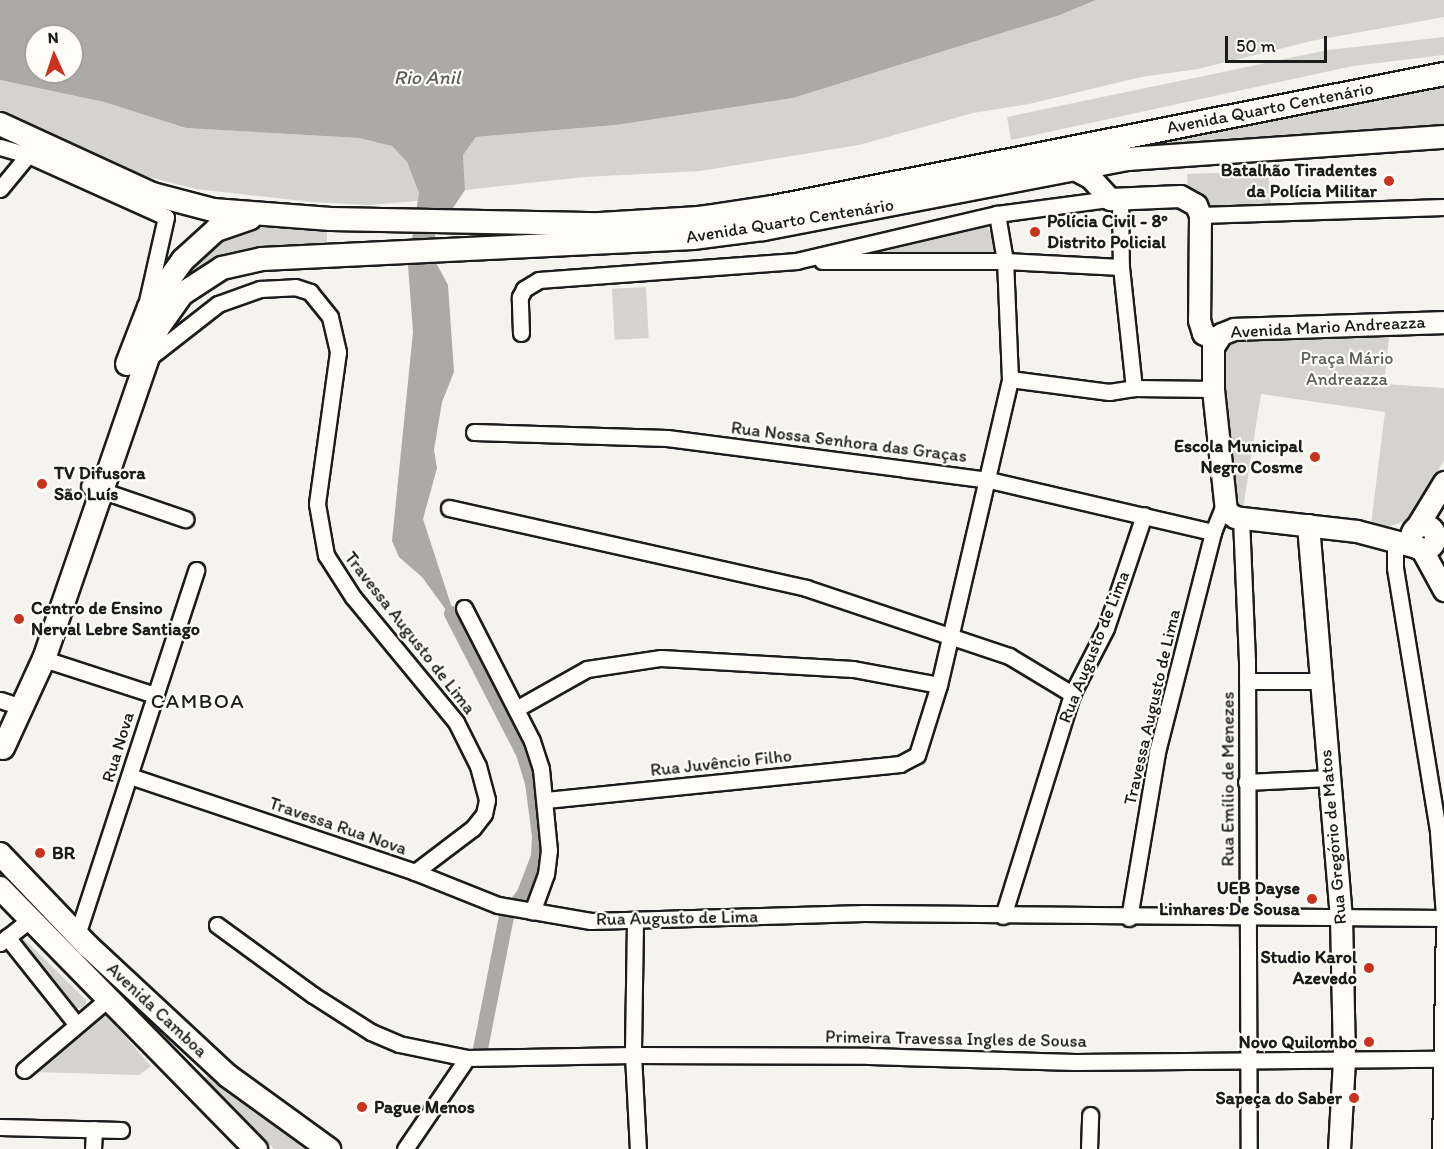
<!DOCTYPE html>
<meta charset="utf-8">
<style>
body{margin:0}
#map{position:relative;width:1444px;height:1149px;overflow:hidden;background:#f4f3ee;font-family:Itim,sans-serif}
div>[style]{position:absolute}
.green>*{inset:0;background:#d4d3cf;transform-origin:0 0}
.water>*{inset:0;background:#abaaa6}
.canal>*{height:15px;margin:-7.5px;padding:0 7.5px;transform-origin:7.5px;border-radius:7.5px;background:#abaaa6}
.roads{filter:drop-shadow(2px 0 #1c1c1c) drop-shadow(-2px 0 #1c1c1c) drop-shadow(0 2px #1c1c1c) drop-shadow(0 -2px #1c1c1c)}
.street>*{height:15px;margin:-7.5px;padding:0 7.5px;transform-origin:7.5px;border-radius:7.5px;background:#fdfcf7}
.secondary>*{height:21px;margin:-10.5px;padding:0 10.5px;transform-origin:10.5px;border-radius:10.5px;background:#fdfcf7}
.secondary>.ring{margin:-10.5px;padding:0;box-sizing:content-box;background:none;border:21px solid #fdfcf7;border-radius:50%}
.primary>*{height:22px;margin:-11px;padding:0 11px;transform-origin:11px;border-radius:11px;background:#fdfcf7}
.dots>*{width:16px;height:16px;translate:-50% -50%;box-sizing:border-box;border:3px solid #fdfcf7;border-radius:50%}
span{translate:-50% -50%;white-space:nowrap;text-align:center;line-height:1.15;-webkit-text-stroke:4.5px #fdfcf7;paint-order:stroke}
.street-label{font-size:18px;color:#1c1c1c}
.poi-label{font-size:18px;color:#1c1c1c;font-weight:700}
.right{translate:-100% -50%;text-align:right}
.left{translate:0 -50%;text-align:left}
.park-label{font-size:18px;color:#5c5c5b}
.water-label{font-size:20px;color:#5c5c5a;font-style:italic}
.quarter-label{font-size:21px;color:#1c1c1c;letter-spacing:1.5px}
.north{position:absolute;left:24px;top:24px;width:60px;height:60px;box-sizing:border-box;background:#fdfcf7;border:2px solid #a3a29f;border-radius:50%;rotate:357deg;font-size:16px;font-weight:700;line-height:24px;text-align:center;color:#1c1c1c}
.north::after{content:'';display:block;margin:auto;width:21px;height:27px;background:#c8321e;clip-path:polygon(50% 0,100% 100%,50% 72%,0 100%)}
.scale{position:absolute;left:1225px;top:36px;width:102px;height:27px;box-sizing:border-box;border:3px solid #1c1c1c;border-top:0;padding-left:8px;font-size:18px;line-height:21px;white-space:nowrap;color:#1c1c1c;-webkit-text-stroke:4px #fdfcf7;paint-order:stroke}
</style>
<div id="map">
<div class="green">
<i style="clip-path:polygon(1096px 0,1444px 0,1444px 17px,1311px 41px,1198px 69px,1141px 77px,1029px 104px,973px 113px,859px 145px,700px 171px,584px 177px,465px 190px,463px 155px,476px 137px,616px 125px,793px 98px,1060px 15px)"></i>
<i style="clip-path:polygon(1444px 37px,1444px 55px,1353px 66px,1011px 140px,1007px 117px,1328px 50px)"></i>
<i style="clip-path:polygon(0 80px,104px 102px,186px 128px,359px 138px,392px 146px,407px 162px,419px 192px,418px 201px,369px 205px,312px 202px,196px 189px,141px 175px,0 110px)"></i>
<i style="clip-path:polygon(1444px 84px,1444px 129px,1140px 150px,1145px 142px)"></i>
<i style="clip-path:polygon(1268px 171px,1271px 205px,1210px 207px,1201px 196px,1188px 192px,1187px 174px)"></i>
<i style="clip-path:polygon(985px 223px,991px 233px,995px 255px,849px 254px)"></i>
<i style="clip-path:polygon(251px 224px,327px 227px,327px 246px,266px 248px,222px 257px,202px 266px,173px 290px,204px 248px)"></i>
<i style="left:646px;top:287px;width:51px;height:34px;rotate:87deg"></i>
<i style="clip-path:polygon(1390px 329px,1384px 384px,1444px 388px,1444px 460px,1409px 520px,1391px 526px,1371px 525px,1385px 412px,1261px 394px,1244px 502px,1243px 507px,1232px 504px,1217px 376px,1225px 343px,1231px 338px)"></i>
<i style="clip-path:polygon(19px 934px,86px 1000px,86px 1005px,77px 1009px,14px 940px)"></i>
<i style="clip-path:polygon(105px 1014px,151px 1066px,139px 1075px,35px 1072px)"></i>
<i style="clip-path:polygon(214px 1072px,315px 1149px,274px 1149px,202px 1079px)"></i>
</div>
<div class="water">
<i style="clip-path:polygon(evenodd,0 0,1096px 0,1060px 15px,793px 98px,616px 125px,476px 137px,463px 155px,465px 190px,435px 235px,434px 259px,448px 285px,454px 372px,442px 402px,434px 450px,437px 468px,423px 519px,453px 611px,449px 614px,422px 577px,399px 557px,392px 541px,413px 332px,408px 265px,419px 193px,407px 162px,392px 146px,359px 138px,186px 128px,104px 102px,0 80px,0 0,36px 36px,72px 36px,72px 72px,36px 72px,36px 36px)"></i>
</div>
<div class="canal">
<i style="left:451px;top:613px;width:157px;rotate:62.8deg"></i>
<i style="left:523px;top:753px;width:30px;rotate:73deg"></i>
<i style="left:532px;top:782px;width:54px;rotate:82.6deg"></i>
<i style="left:539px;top:836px;width:20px;rotate:93deg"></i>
<i style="left:538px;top:856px;width:40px;rotate:111deg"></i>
<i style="left:524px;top:893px;width:29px;rotate:128deg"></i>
<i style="left:506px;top:916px;width:135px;rotate:101.1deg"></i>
</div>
<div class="roads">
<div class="street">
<i style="left:0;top:147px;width:29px;rotate:16deg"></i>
<i style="left:28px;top:155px;width:151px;rotate:24.2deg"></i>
<i style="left:166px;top:217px;width:91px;rotate:102.7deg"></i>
<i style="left:0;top:189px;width:44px;rotate:-50.5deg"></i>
<i style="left:1120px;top:199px;width:68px;rotate:89.2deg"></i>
<i style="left:1121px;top:267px;width:122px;rotate:83.9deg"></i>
<i style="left:1200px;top:215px;width:244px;rotate:-1.9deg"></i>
<i style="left:822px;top:261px;width:183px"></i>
<i style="left:1005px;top:261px;width:116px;rotate:3deg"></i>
<i style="left:521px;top:333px;width:36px;rotate:-92deg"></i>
<i style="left:520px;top:297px;width:9px;rotate:-63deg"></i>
<i style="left:524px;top:289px;width:17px;rotate:-31deg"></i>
<i style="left:539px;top:280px;width:258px;rotate:-4.2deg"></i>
<i style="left:796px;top:261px;width:206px;rotate:-13.2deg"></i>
<i style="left:997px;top:214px;width:114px;rotate:-7.6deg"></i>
<i style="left:145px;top:361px;width:93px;rotate:-38deg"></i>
<i style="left:218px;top:304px;width:45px;rotate:-19.7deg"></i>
<i style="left:260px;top:289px;width:35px;rotate:-3deg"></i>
<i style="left:295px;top:287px;width:16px;rotate:18deg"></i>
<i style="left:310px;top:292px;width:32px;rotate:51deg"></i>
<i style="left:330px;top:317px;width:36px;rotate:77deg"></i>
<i style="left:338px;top:352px;width:153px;rotate:97.9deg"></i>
<i style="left:317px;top:504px;width:52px;rotate:80deg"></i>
<i style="left:326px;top:555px;width:50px;rotate:57.3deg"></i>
<i style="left:353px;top:597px;width:162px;rotate:50.5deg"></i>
<i style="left:456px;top:722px;width:49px;rotate:63.4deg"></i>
<i style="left:478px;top:766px;width:35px;rotate:75deg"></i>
<i style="left:487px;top:800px;width:14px;rotate:102deg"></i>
<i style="left:484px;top:814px;width:18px;rotate:128deg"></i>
<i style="left:473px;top:828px;width:73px;rotate:142.8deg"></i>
<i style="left:1010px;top:379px;width:100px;rotate:7.5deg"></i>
<i style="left:1109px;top:392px;width:25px;rotate:-9deg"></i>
<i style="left:1134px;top:388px;width:79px;rotate:0.7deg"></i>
<i style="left:474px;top:432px;width:193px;rotate:1.8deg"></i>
<i style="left:667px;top:438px;width:240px;rotate:7.4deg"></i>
<i style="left:905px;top:469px;width:85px;rotate:7.5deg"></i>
<i style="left:989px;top:480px;width:230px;rotate:13.1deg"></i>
<i style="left:89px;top:486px;width:102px;rotate:19deg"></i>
<i style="left:449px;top:508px;width:366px;rotate:12.6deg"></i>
<i style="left:806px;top:588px;width:214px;rotate:18.5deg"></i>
<i style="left:1009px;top:656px;width:74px;rotate:31.1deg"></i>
<i style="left:1241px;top:518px;width:143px;rotate:87.6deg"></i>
<i style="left:1247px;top:661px;width:488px;rotate:89.8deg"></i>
<i style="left:1395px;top:541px;width:27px;rotate:90deg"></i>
<i style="left:1395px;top:568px;width:267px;rotate:80.7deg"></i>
<i style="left:1438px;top:832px;width:83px;rotate:85.9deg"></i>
<i style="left:464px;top:608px;width:149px;rotate:62.9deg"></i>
<i style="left:532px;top:741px;width:29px;rotate:72deg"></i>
<i style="left:541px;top:769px;width:81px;rotate:84.4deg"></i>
<i style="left:549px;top:850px;width:24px;rotate:97deg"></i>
<i style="left:546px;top:874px;width:40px;rotate:110.2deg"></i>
<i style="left:44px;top:659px;width:117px;rotate:18deg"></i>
<i style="left:1247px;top:681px;width:74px"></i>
<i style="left:0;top:700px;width:23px;rotate:18deg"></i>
<i style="left:516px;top:709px;width:81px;rotate:-29.4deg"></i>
<i style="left:587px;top:669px;width:75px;rotate:-8.5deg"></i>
<i style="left:661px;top:658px;width:192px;rotate:3.3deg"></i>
<i style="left:853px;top:669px;width:87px;rotate:10.5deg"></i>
<i style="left:130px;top:776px;width:301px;rotate:18.6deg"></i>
<i style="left:415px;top:872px;width:89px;rotate:21.7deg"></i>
<i style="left:498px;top:905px;width:94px;rotate:9.8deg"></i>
<i style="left:591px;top:921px;width:273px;rotate:-1.7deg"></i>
<i style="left:864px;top:913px;width:580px;rotate:0.49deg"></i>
<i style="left:1246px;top:782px;width:83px;rotate:-2.8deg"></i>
<i style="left:546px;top:800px;width:356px;rotate:-5.8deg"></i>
<i style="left:900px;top:764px;width:19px;rotate:-28deg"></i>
<i style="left:917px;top:755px;width:73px;rotate:-72.6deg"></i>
<i style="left:939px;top:685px;width:314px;rotate:-76.9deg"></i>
<i style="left:1010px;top:379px;width:118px;rotate:-92.4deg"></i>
<i style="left:1005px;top:261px;width:48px;rotate:-99.7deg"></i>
<i style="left:1003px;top:916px;width:232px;rotate:-72.7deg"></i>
<i style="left:1072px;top:694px;width:74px;rotate:-62.7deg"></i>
<i style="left:1106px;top:628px;width:119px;rotate:-71.4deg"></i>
<i style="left:1129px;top:918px;width:168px;rotate:-80.4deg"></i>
<i style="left:1157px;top:752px;width:227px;rotate:-75.7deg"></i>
<i style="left:1213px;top:532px;width:27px;rotate:-68deg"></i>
<i style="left:635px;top:922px;width:133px;rotate:90.9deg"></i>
<i style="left:633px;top:1055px;width:94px;rotate:87deg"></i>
<i style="left:217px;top:925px;width:119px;rotate:36.1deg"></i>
<i style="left:313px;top:995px;width:69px;rotate:32.5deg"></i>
<i style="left:371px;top:1032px;width:30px;rotate:23deg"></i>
<i style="left:399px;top:1044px;width:69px;rotate:11.6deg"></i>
<i style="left:467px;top:1058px;width:166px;rotate:-1deg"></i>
<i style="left:633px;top:1055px;width:236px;rotate:0.2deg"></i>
<i style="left:869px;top:1056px;width:206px;rotate:1.7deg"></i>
<i style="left:1075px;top:1062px;width:369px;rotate:-0.5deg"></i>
<i style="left:77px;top:935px;width:384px;rotate:-71.9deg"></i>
<i style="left:7px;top:937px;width:112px;rotate:51.5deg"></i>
<i style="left:0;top:943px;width:39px;rotate:-38deg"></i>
<i style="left:24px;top:1070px;width:111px;rotate:-40.3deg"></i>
<i style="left:0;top:1127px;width:121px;rotate:1.4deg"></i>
<i style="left:93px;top:1149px;width:20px;rotate:-87deg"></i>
<i style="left:405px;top:1149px;width:110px;rotate:-55.7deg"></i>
<i style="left:1089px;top:1149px;width:34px;rotate:-88deg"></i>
<i style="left:1440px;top:1149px;width:220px;rotate:-89deg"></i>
</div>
<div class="secondary">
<i style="left:1072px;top:168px;width:20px;rotate:27deg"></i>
<i style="left:1090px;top:177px;width:30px;rotate:48deg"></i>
<i style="left:1110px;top:199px;width:70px;rotate:-2.5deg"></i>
<i style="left:1180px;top:196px;width:18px;rotate:29deg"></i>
<i style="left:1196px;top:205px;width:11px;rotate:68deg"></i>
<i style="left:1200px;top:215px;width:105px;rotate:90.5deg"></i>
<i style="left:1199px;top:320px;width:14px;rotate:73deg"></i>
<i style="left:1203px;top:333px;width:14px;rotate:30deg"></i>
<i style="left:1308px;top:525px;width:392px;rotate:85.2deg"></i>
<i style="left:1341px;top:916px;width:144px;rotate:88.8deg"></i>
<i style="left:1344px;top:1060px;width:89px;rotate:93.2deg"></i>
<i class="ring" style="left:1411px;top:525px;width:3px;height:3px"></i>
<i style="left:1416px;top:528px;width:54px;rotate:-58.7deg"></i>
<i style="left:1417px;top:547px;width:62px;rotate:-165.1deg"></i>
<i style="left:1357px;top:531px;width:123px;rotate:-173.5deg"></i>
<i style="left:1235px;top:517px;width:11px;rotate:-146deg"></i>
<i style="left:1226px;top:511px;width:123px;rotate:-96.1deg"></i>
<i style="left:1213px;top:389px;width:42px;rotate:-90deg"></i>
<i style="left:1213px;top:347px;width:15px;rotate:-58deg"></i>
<i style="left:1221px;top:334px;width:14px;rotate:-21deg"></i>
<i style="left:1234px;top:329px;width:210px;rotate:-1.9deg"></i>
<i style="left:1421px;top:548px;width:48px;rotate:61.3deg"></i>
</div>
<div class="primary">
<i style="left:0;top:124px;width:167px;rotate:24.7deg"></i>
<i style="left:152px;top:194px;width:63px;rotate:14.7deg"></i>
<i style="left:213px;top:210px;width:118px;rotate:4.4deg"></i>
<i style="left:331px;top:219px;width:269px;rotate:1.1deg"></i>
<i style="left:600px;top:224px;width:99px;rotate:-3.5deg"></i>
<i style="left:699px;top:218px;width:75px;rotate:-8.5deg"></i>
<i style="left:773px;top:207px;width:684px;rotate:-11.21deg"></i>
<i style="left:127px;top:364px;width:61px;rotate:-68.9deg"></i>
<i style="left:149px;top:307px;width:58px;rotate:-54.1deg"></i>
<i style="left:183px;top:260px;width:45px;rotate:-42.3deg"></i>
<i style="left:216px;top:230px;width:36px;rotate:-19deg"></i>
<i style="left:3px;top:748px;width:98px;rotate:-65.3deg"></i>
<i style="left:44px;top:659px;width:350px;rotate:-71deg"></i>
<i style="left:158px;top:328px;width:42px;rotate:-54.8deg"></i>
<i style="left:182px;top:294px;width:48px;rotate:-33deg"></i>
<i style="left:222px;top:268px;width:41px;rotate:-12.7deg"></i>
<i style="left:262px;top:259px;width:432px;rotate:-2.8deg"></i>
<i style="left:693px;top:238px;width:71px;rotate:-7.3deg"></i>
<i style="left:763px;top:229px;width:372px;rotate:-10.9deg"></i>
<i style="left:1128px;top:159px;width:317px;rotate:-4deg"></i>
<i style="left:0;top:854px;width:127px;rotate:46.3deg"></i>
<i style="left:88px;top:946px;width:191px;rotate:42.9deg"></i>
<i style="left:228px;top:1076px;width:125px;rotate:35.9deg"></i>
<i style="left:0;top:888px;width:366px;rotate:45.6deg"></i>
</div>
</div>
<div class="dots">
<i style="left:1389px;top:181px;background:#c8321e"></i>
<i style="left:1035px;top:232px;background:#c8321e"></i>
<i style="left:1315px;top:457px;background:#c8321e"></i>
<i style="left:42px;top:484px;background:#c8321e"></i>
<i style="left:19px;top:619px;background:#c8321e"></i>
<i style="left:40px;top:853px;background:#c8321e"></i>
<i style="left:1312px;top:899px;background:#c8321e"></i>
<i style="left:1369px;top:968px;background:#c8321e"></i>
<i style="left:1369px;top:1042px;background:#c8321e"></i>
<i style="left:1354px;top:1098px;background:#c8321e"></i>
<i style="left:362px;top:1107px;background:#c8321e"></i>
</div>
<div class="street-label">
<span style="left:1270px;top:108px;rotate:-11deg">Avenida Quarto Centenário</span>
<span style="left:790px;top:221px;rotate:-9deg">Avenida Quarto Centenário</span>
<span style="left:1328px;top:327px;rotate:-3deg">Avenida Mario Andreazza</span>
<span style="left:849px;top:442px;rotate:7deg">Rua Nossa Senhora das Graças</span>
<span style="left:410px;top:633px;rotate:52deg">Travessa Augusto de Lima</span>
<span style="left:1094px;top:647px;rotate:-68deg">Rua Augusto de Lima</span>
<span style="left:1152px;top:707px;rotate:-77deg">Travessa Augusto de Lima</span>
<span style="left:118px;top:747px;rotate:-73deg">Rua Nova</span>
<span style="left:721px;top:763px;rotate:-6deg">Rua Juvêncio Filho</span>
<span style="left:1228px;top:779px;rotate:-90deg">Rua Emílio de Menezes</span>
<span style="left:338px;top:826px;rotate:19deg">Travessa Rua Nova</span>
<span style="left:1333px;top:837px;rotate:-95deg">Rua Gregório de Matos</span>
<span style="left:677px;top:918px;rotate:-1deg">Rua Augusto de Lima</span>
<span style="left:157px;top:1010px;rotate:43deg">Avenida Camboa</span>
<span style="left:956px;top:1039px;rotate:1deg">Primeira Travessa Ingles de Sousa</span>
</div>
<div class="poi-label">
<span class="right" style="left:1377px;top:181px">Batalhão Tiradentes<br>da Polícia Militar</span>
<span class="left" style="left:1047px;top:232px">Polícia Civil - 8º<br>Distrito Policial</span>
<span class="right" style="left:1303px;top:457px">Escola Municipal<br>Negro Cosme</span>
<span class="left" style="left:54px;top:484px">TV Difusora<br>São Luís</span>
<span class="left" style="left:31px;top:619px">Centro de Ensino<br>Nerval Lebre Santiago</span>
<span class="left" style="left:52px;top:853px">BR</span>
<span class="right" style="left:1300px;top:899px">UEB Dayse<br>Linhares De Sousa</span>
<span class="right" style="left:1357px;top:968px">Studio Karol<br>Azevedo</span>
<span class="right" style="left:1357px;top:1042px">Novo Quilombo</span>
<span class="right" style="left:1342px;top:1098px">Sapeça do Saber</span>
<span class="left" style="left:374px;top:1107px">Pague Menos</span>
</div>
<div class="park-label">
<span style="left:1347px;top:369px">Praça Mário<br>Andreazza</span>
</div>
<div class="water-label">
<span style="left:427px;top:77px">Rio Anil</span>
</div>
<div class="quarter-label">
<span style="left:198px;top:701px">CAMBOA</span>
</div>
<div class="north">N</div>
<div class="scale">50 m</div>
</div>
